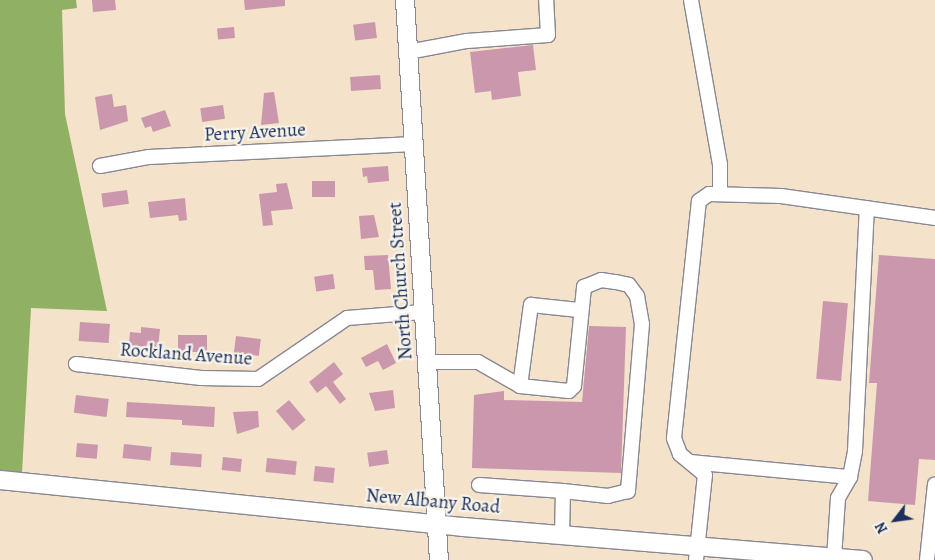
<!DOCTYPE html>
<style>
body{margin:0}
#map{position:relative;width:935px;height:560px;overflow:hidden;background:#f4e2cb;font-family:Alegreya,serif}
div>[style]{position:absolute}
.forest>*{inset:0;background:#90b063}
.building>*{inset:0;background:#ca97ac;transform-origin:0 0}
.roads{filter:drop-shadow(1px 0 #888894) drop-shadow(-1px 0 #888894) drop-shadow(0 1px #888894) drop-shadow(0 -1px #888894)}
.minor>*{height:14px;margin:-7px;padding:0 7px;transform-origin:7px;border-radius:7px;background:#fff}
.major>*{height:18px;margin:-9px;padding:0 9px;transform-origin:9px;border-radius:9px;background:#fff}
span{translate:-50% -50%;white-space:nowrap;text-align:center;line-height:1.15;-webkit-text-stroke:4.5px #f7f3e8;paint-order:stroke}
.street-label{font-size:19px;color:#1b2f5e}
.north{position:absolute;left:870px;top:495px;width:50px;height:50px;-webkit-text-stroke:4px #f7f3e8;paint-order:stroke;rotate:240deg;font-size:14px;font-weight:700;line-height:20px;text-align:center;color:#1b2f5e}
.north::after{content:'';display:block;margin:auto;width:18px;height:22px;background:#1b2f5e;clip-path:polygon(50% 0,100% 100%,50% 72%,0 100%)}
</style>
<div id="map">
<div class="forest">
<i style="clip-path:polygon(0 0,76px 0,77px 8px,62px 10px,65px 114px,107px 311px,31px 308px,22px 473px,0 470px)"></i>
</div>
<div class="building">
<i style="clip-path:polygon(92px 0,115px 0,116px 10px,93px 12px)"></i>
<i style="clip-path:polygon(244px 0,285px 0,285px 6px,245px 10px)"></i>
<i style="left:375px;top:22px;width:16px;height:22px;rotate:83deg"></i>
<i style="left:234px;top:27px;width:11px;height:17px;rotate:85deg"></i>
<i style="clip-path:polygon(533px 45px,536px 70px,518px 72px,521px 96px,492px 100px,491px 91px,475px 93px,470px 52px)"></i>
<i style="left:380px;top:75px;width:14px;height:30px;rotate:86deg"></i>
<i style="clip-path:polygon(274px 92px,279px 123px,261px 125px,264px 93px)"></i>
<i style="clip-path:polygon(112px 94px,114px 107px,126px 105px,128px 121px,100px 130px,95px 97px)"></i>
<i style="left:223px;top:105px;width:14px;height:23px;rotate:82deg"></i>
<i style="clip-path:polygon(165px 110px,171px 126px,153px 132px,151px 126px,145px 128px,141px 118px)"></i>
<i style="clip-path:polygon(388px 166px,389px 181px,368px 183px,367px 176px,363px 177px,362px 168px)"></i>
<i style="left:335px;top:181px;width:16px;height:23px;rotate:90deg"></i>
<i style="clip-path:polygon(287px 183px,293px 209px,271px 211px,273px 225px,263px 226px,259px 194px,277px 192px,276px 184px)"></i>
<i style="left:127px;top:190px;width:14px;height:26px;rotate:82deg"></i>
<i style="clip-path:polygon(185px 198px,187px 220px,179px 221px,178px 215px,150px 218px,148px 202px)"></i>
<i style="clip-path:polygon(374px 215px,379px 237px,361px 239px,359px 216px)"></i>
<i style="clip-path:polygon(388px 255px,391px 289px,375px 290px,373px 270px,365px 270px,364px 256px)"></i>
<i style="clip-path:polygon(879px 255px,935px 259px,935px 460px,919px 459px,915px 505px,868px 501px,877px 383px,869px 383px)"></i>
<i style="left:333px;top:274px;width:15px;height:19px;rotate:82deg"></i>
<i style="left:823px;top:301px;width:25px;height:78px;rotate:5deg"></i>
<i style="left:80px;top:322px;width:30px;height:19px;rotate:4deg"></i>
<i style="clip-path:polygon(589px 326px,626px 327px,621px 473px,472px 468px,474px 395px,504px 391px,504px 400px,582px 402px)"></i>
<i style="clip-path:polygon(141px 327px,160px 329px,158px 348px,129px 345px,130px 332px,141px 333px)"></i>
<i style="left:178px;top:335px;width:29px;height:17px"></i>
<i style="left:236px;top:336px;width:25px;height:17px;rotate:7deg"></i>
<i style="clip-path:polygon(387px 344px,396px 363px,383px 370px,378px 361px,366px 367px,361px 358px)"></i>
<i style="clip-path:polygon(334px 362px,343px 374px,333px 382px,346px 399px,340px 404px,326px 386px,317px 393px,309px 382px)"></i>
<i style="clip-path:polygon(393px 390px,395px 408px,375px 411px,369px 393px)"></i>
<i style="left:76px;top:395px;width:33px;height:18px;rotate:7deg"></i>
<i style="left:289px;top:400px;width:26px;height:17px;rotate:50deg"></i>
<i style="clip-path:polygon(127px 402px,215px 407px,214px 427px,182px 425px,182px 420px,126px 417px)"></i>
<i style="clip-path:polygon(258px 411px,259px 427px,237px 434px,233px 412px)"></i>
<i style="left:77px;top:443px;width:21px;height:14px;rotate:5deg"></i>
<i style="left:124px;top:444px;width:28px;height:14px;rotate:6deg"></i>
<i style="left:387px;top:450px;width:14px;height:20px;rotate:82deg"></i>
<i style="left:171px;top:452px;width:31px;height:13px;rotate:4deg"></i>
<i style="left:223px;top:457px;width:19px;height:13px;rotate:6deg"></i>
<i style="left:267px;top:458px;width:30px;height:14px;rotate:6deg"></i>
<i style="left:315px;top:466px;width:20px;height:15px;rotate:6deg"></i>
</div>
<div class="roads">
<div class="minor">
<i style="left:691px;top:0;width:167px;rotate:80deg"></i>
<i style="left:720px;top:164px;width:30px;rotate:90deg"></i>
<i style="left:408px;top:52px;width:60px;rotate:-10.6deg"></i>
<i style="left:467px;top:41px;width:81px;rotate:-4.2deg"></i>
<i style="left:548px;top:35px;width:35px;rotate:-93deg"></i>
<i style="left:100px;top:166px;width:50px;rotate:-10.4deg"></i>
<i style="left:149px;top:157px;width:265px;rotate:-2.8deg"></i>
<i style="left:428px;top:362px;width:50px"></i>
<i style="left:478px;top:362px;width:48px;rotate:29.7deg"></i>
<i style="left:520px;top:386px;width:49px;rotate:5.8deg"></i>
<i style="left:569px;top:391px;width:7px;rotate:-45deg"></i>
<i style="left:574px;top:386px;width:100px;rotate:-84.2deg"></i>
<i style="left:584px;top:287px;width:18px;rotate:-22deg"></i>
<i style="left:601px;top:280px;width:15px;rotate:8deg"></i>
<i style="left:616px;top:282px;width:13px;rotate:13deg"></i>
<i style="left:629px;top:285px;width:14px;rotate:54deg"></i>
<i style="left:637px;top:296px;width:28px;rotate:80deg"></i>
<i style="left:642px;top:324px;width:168px;rotate:94.8deg"></i>
<i style="left:628px;top:491px;width:21px;rotate:166deg"></i>
<i style="left:608px;top:496px;width:45px;rotate:-173.7deg"></i>
<i style="left:563px;top:491px;width:44px;rotate:91.3deg"></i>
<i style="left:76px;top:364px;width:126px;rotate:6.4deg"></i>
<i style="left:201px;top:378px;width:57px;rotate:1deg"></i>
<i style="left:258px;top:379px;width:108px;rotate:-34.4deg"></i>
<i style="left:347px;top:318px;width:76px;rotate:-4.5deg"></i>
<i style="left:520px;top:386px;width:82px;rotate:-82.3deg"></i>
<i style="left:531px;top:305px;width:48px;rotate:5.9deg"></i>
<i style="left:690px;top:462px;width:161px;rotate:5.4deg"></i>
<i style="left:479px;top:485px;width:84px;rotate:4.1deg"></i>
<i style="left:834px;top:558px;width:60px;rotate:-86.2deg"></i>
<i style="left:838px;top:498px;width:24px;rotate:-60deg"></i>
<i style="left:850px;top:477px;width:26px;rotate:-79deg"></i>
<i style="left:855px;top:451px;width:243px;rotate:-87.2deg"></i>
<i style="left:696px;top:560px;width:85px;rotate:-84deg"></i>
<i style="left:705px;top:475px;width:33px;rotate:-140deg"></i>
<i style="left:680px;top:454px;width:17px;rotate:-111deg"></i>
<i style="left:674px;top:438px;width:238px;rotate:-84deg"></i>
<i style="left:699px;top:201px;width:12px;rotate:-35deg"></i>
<i style="left:709px;top:194px;width:72px;rotate:1.6deg"></i>
<i style="left:781px;top:196px;width:156px;rotate:8.1deg"></i>
<i style="left:927px;top:560px;width:76px;rotate:-84deg"></i>
</div>
<div class="major">
<i style="left:405px;top:0;width:561px;rotate:86.53deg"></i>
<i style="left:0;top:480px;width:465px;rotate:5.8deg"></i>
<i style="left:463px;top:527px;width:401px;rotate:4.7deg"></i>
</div>
</div>
<div class="street-label">
<span style="left:255px;top:133px;rotate:-3deg">Perry Avenue</span>
<span style="left:401px;top:281px;rotate:-94deg">North Church Street</span>
<span style="left:186px;top:355px;rotate:4deg">Rockland Avenue</span>
<span style="left:433px;top:502px;rotate:5deg">New Albany Road</span>
</div>
<div class="north">N</div>
</div>
